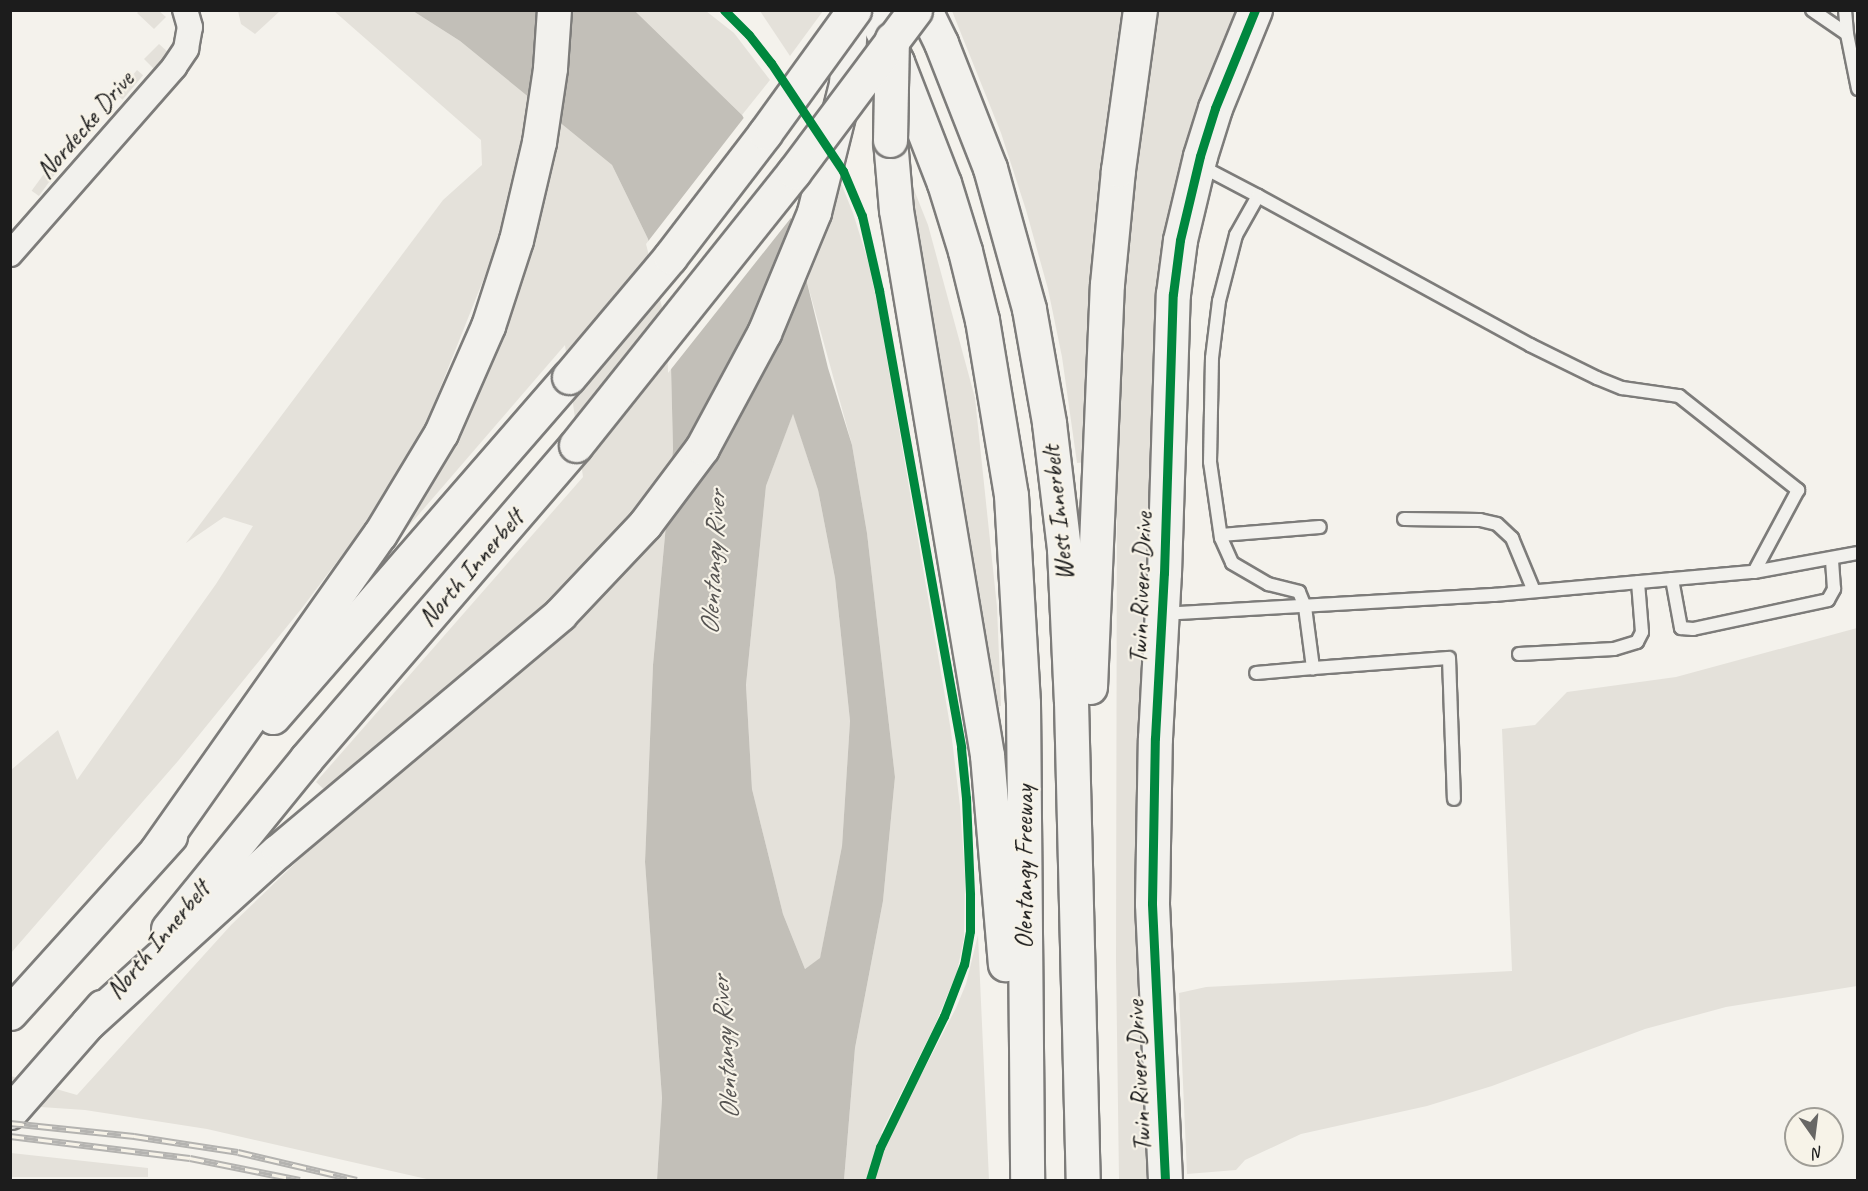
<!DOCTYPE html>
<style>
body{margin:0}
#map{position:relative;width:1868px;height:1191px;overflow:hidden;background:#f4f2ec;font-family:Caveat,sans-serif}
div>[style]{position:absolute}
.green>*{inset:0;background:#e4e1da;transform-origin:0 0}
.water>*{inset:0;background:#c2bfb8}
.pier>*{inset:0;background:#f4f2ec}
.roads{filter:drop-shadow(2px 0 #7d7c7a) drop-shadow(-2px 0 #7d7c7a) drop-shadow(0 2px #7d7c7a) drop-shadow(0 -2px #7d7c7a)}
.lane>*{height:12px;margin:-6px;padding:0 6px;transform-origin:6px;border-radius:6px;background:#f2f1ed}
.street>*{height:24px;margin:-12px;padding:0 12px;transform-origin:12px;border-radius:12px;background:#f2f1ed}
.secondary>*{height:33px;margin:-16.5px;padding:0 16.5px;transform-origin:16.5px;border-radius:16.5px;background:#f2f1ed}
.highway>*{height:33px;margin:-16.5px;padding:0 16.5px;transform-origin:16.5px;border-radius:16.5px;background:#f2f1ed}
.rail>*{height:7px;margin-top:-3.5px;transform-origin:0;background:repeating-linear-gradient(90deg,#f7f3e8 0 14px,#b4b3b0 0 28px);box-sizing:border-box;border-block:2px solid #b4b3b0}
.bridges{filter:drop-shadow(2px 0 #7d7c7a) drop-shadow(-2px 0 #7d7c7a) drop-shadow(0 2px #7d7c7a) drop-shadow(0 -2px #7d7c7a)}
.highway-bridge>*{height:33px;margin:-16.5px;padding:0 16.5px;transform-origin:16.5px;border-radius:16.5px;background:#f2f1ed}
.cycleway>*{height:9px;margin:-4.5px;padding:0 4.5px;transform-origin:4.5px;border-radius:4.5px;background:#00873e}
span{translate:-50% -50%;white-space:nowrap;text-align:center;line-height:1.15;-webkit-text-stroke:4.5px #f7f3e8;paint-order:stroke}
.street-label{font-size:26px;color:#1c1c1c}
.water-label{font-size:27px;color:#565452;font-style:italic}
.frame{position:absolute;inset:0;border:12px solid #1c1c1c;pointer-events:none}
.north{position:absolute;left:1784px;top:1107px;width:60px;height:60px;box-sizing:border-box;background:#f7f3e8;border:2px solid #9f9d96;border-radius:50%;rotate:166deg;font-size:16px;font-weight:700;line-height:24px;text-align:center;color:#1c1c1c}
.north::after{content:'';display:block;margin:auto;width:21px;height:27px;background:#686765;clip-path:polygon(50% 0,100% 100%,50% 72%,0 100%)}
</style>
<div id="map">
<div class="green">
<i style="clip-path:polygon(139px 11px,159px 11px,166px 17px,154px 29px,137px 13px)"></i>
<i style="clip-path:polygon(238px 11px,238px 10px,280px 11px,255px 34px,241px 24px)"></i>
<i style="clip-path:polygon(334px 11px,413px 11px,460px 41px,612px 165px,648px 239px,670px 326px,673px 449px,653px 665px,645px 862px,662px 1098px,657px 1180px,431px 1180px,207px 1129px,85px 1110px,11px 1105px,11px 1076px,77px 1095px,232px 924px,337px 823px,478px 708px,587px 611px,583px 567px,522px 627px,327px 792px,316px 782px,583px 477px,565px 345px,401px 535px,395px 531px,531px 243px,503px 218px,492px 258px,423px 431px,379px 506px,302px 608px,178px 761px,11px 953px,11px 770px,58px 730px,77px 780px,216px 584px,253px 526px,224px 517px,186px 543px,443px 200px,482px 165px,481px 140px)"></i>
<i style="clip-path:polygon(635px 11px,706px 11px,734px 33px,770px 80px,742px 115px)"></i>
<i style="clip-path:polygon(760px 11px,823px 11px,790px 56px)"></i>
<i style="clip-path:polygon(952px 11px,1128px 11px,1087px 462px,1077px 463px,1062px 357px,1048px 289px,1026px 210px,1001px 133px)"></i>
<i style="clip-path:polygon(1158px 11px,1240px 11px,1187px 150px,1150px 1180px,1119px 1180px,1116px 961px,1117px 474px,1125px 247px,1143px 90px)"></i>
<i style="clip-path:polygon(159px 44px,169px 53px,157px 72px,144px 59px)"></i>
<i style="left:137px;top:70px;width:8px;height:32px;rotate:40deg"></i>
<i style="left:54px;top:160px;width:9px;height:38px;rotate:36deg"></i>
<i style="clip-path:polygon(903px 162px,928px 225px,975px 398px,997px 607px,1001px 706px,993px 707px)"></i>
<i style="clip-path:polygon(839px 178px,853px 213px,868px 261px,878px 307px,951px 731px,960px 806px,965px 876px,964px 938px,957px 972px,935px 1025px,881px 1133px,888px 1139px,956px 1008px,966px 984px,978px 935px,989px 1180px,844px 1180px,855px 1048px,883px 901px,895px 777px,867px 533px,852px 445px,807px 282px)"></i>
<i style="clip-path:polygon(793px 413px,818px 490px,835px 578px,850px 721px,842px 846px,820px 959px,805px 969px,783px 914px,752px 789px,746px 685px,766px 486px)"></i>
<i style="clip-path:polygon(1857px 628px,1857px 986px,1726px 1007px,1645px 1029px,1492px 1086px,1427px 1106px,1301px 1134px,1245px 1160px,1236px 1170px,1187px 1174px,1179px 993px,1206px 987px,1512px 971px,1502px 729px,1535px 725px,1567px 692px,1676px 677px)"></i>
<i style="clip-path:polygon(11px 1153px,148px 1168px,148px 1177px,11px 1177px)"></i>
</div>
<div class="water">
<i style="clip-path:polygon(evenodd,413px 11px,635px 11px,742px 115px,783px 185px,828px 368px,852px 445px,867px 533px,895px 777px,883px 901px,855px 1048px,844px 1180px,657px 1180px,662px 1098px,645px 862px,653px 665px,673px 449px,670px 326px,648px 239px,612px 165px,460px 41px,413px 11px,793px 414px,818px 490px,835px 578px,850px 721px,842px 846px,820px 958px,805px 969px,783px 914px,752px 789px,746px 685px,766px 486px,793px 414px)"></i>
</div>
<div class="pier">
<i style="clip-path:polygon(746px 115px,786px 183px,794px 214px,668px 373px,667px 327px,646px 244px)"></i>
</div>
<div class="roads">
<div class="lane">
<i style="left:1812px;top:10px;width:42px;rotate:34.4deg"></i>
<i style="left:1847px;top:34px;width:56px;rotate:78.7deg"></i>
<i style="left:1845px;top:10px;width:24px;rotate:85deg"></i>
<i style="left:1199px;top:165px;width:67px;rotate:27.7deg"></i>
<i style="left:1258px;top:196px;width:45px;rotate:119.4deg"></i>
<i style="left:1236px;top:235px;width:68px;rotate:104.4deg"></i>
<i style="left:1219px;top:301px;width:57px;rotate:97deg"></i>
<i style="left:1212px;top:358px;width:104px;rotate:91.1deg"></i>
<i style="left:1210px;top:462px;width:77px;rotate:81.8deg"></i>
<i style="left:1221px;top:538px;width:27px;rotate:66deg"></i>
<i style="left:1232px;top:563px;width:42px;rotate:30.3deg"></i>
<i style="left:1268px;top:584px;width:32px;rotate:14deg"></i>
<i style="left:1299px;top:592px;width:16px;rotate:68deg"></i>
<i style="left:1305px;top:607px;width:62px;rotate:82.5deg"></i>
<i style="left:1313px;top:668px;width:57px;rotate:175deg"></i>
<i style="left:1258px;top:196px;width:310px;rotate:28.7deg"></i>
<i style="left:1530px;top:345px;width:75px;rotate:26.2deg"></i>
<i style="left:1597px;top:378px;width:27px;rotate:22deg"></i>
<i style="left:1622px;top:388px;width:58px;rotate:8deg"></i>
<i style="left:1679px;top:396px;width:152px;rotate:38.3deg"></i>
<i style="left:1798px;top:490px;width:93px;rotate:118.2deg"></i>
<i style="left:1404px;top:519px;width:76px;rotate:0.8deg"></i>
<i style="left:1480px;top:520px;width:17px;rotate:13deg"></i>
<i style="left:1497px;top:524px;width:21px;rotate:43deg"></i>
<i style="left:1512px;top:538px;width:57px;rotate:67.5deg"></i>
<i style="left:1221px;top:535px;width:99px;rotate:-4.6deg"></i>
<i style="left:1672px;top:579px;width:50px;rotate:79.6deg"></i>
<i style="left:1681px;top:628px;width:12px;rotate:5deg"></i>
<i style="left:1693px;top:629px;width:138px;rotate:-12.1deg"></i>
<i style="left:1828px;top:600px;width:13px;rotate:-61deg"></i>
<i style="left:1834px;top:589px;width:31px;rotate:-94deg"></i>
<i style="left:1163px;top:614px;width:332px;rotate:-3.3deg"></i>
<i style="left:1494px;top:595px;width:261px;rotate:-5.1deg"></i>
<i style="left:1754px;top:572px;width:106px;rotate:-10.4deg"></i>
<i style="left:1519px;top:654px;width:95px;rotate:-3deg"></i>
<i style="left:1614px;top:649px;width:24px;rotate:-17deg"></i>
<i style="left:1637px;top:642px;width:11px;rotate:-63deg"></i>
<i style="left:1642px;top:632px;width:50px;rotate:-94.6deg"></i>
<i style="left:1313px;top:668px;width:136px;rotate:-4.2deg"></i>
<i style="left:1449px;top:658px;width:141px;rotate:88deg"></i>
</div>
<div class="street">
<i style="left:10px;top:254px;width:249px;rotate:-48.7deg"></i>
<i style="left:174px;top:67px;width:22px;rotate:-56deg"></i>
<i style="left:186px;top:49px;width:22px;rotate:-80deg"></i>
<i style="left:190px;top:27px;width:18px;rotate:-106deg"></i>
</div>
<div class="secondary">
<i style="left:1165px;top:1180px;width:277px;rotate:-92.7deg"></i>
<i style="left:1152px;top:903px;width:165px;rotate:-89deg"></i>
<i style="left:1155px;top:738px;width:165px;rotate:-86.9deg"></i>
<i style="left:1164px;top:573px;width:279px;rotate:-88.2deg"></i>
<i style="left:1173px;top:294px;width:54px;rotate:-82.6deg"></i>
<i style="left:1180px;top:240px;width:86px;rotate:-76.6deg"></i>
<i style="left:1200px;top:156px;width:50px;rotate:-72.6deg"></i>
<i style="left:1215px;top:108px;width:106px;rotate:-67.8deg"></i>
</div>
<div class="highway">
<i style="left:872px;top:10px;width:58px;rotate:64.3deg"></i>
<i style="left:897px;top:62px;width:130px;rotate:68.8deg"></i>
<i style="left:944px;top:183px;width:71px;rotate:72.8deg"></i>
<i style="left:965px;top:251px;width:71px;rotate:76.2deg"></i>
<i style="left:982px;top:320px;width:177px;rotate:80.6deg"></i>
<i style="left:1011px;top:495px;width:208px;rotate:86.7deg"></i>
<i style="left:1023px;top:703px;width:477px;rotate:89.5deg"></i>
<i style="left:925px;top:10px;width:37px;rotate:64deg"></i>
<i style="left:941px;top:43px;width:134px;rotate:68.6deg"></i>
<i style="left:990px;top:168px;width:146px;rotate:74.5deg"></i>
<i style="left:1029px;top:309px;width:116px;rotate:80deg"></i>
<i style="left:1049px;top:423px;width:127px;rotate:83.2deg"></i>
<i style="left:1064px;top:549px;width:152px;rotate:87.4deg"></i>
<i style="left:1071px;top:701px;width:479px;rotate:88.6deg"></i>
<i style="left:890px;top:140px;width:70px;rotate:85.1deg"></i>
<i style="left:896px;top:210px;width:553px;rotate:80.52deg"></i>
<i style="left:987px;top:755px;width:210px;rotate:85.1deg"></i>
<i style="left:1090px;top:687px;width:403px;rotate:-87.6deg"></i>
<i style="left:1107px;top:284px;width:115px;rotate:-84.5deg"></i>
<i style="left:1118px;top:170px;width:162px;rotate:-82.2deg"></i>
<i style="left:273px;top:717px;width:451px;rotate:-49deg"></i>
<i style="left:156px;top:851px;width:388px;rotate:-54.8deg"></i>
<i style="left:380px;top:534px;width:118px;rotate:-58.9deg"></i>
<i style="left:441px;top:433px;width:117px;rotate:-66.3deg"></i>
<i style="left:488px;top:326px;width:90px;rotate:-72deg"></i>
<i style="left:516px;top:240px;width:101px;rotate:-76.8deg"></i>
<i style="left:539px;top:142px;width:75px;rotate:-81.5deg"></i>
<i style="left:550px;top:68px;width:58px;rotate:-86.1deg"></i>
<i style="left:168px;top:929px;width:219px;rotate:-50.9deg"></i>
<i style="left:306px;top:759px;width:414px;rotate:-49.3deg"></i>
<i style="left:10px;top:1013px;width:239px;rotate:-47.9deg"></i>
<i style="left:88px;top:1023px;width:256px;rotate:-42.2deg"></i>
<i style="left:278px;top:851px;width:368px;rotate:-40deg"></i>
<i style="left:560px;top:614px;width:124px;rotate:-46.6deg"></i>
<i style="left:645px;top:524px;width:95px;rotate:-53.1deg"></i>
<i style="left:702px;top:448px;width:131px;rotate:-61.7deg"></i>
<i style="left:764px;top:333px;width:131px;rotate:-67.5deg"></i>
<i style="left:814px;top:212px;width:132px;rotate:-76deg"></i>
<i style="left:846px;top:84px;width:74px;rotate:-86.1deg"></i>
<i style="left:10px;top:1112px;width:140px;rotate:-48.8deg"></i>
</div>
</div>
<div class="rail">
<i style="left:10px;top:1123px;width:125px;rotate:6deg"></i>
<i style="left:134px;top:1136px;width:105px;rotate:8.7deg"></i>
<i style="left:238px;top:1152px;width:122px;rotate:13.2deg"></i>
<i style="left:10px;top:1136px;width:181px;rotate:7deg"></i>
<i style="left:190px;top:1158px;width:112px;rotate:11.3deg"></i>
</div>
<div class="bridges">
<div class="highway-bridge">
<i style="left:890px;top:140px;width:101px;rotate:-88.9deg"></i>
<i style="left:569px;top:377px;width:157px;rotate:-49.9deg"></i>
<i style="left:670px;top:257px;width:156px;rotate:-52.5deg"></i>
<i style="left:765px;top:133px;width:152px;rotate:-54.1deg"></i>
<i style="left:576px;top:445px;width:349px;rotate:-51.4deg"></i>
<i style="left:794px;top:172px;width:202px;rotate:-53.2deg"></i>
</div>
</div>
<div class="cycleway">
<i style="left:724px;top:10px;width:35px;rotate:45deg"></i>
<i style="left:749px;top:35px;width:36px;rotate:52deg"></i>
<i style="left:771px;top:63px;width:130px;rotate:56.3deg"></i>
<i style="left:843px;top:171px;width:49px;rotate:67.1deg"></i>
<i style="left:862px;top:216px;width:76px;rotate:77.1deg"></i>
<i style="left:879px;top:290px;width:465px;rotate:79.8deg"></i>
<i style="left:961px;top:748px;width:50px;rotate:84.3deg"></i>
<i style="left:966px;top:798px;width:97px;rotate:87.6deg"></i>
<i style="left:970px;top:895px;width:36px;rotate:90deg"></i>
<i style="left:970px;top:931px;width:34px;rotate:100deg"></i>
<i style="left:964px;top:964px;width:56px;rotate:111deg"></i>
<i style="left:944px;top:1016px;width:146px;rotate:116deg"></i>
<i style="left:880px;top:1147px;width:34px;rotate:107deg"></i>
<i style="left:1165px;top:1180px;width:277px;rotate:-92.7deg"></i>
<i style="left:1152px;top:903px;width:165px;rotate:-89deg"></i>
<i style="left:1155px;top:738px;width:165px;rotate:-86.9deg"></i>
<i style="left:1164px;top:573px;width:279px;rotate:-88.2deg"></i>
<i style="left:1173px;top:294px;width:54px;rotate:-82.6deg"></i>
<i style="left:1180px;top:240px;width:86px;rotate:-76.6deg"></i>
<i style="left:1200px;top:156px;width:50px;rotate:-72.6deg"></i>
<i style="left:1215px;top:108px;width:106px;rotate:-67.8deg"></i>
</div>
<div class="street-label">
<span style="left:85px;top:125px;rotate:-49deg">Nordecke Drive</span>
<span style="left:1058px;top:513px;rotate:-96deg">West Innerbelt</span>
<span style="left:471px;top:568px;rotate:-49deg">North Innerbelt</span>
<span style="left:1141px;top:588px;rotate:-88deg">Twin Rivers Drive</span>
<span style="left:1024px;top:867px;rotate:-90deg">Olentangy Freeway</span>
<span style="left:158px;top:940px;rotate:-50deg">North Innerbelt</span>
<span style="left:1139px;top:1076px;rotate:-93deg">Twin Rivers Drive</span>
</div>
<div class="water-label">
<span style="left:713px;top:563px;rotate:-87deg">Olentangy River</span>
<span style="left:725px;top:1048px;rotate:-94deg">Olentangy River</span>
</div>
<div class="frame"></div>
<div class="north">N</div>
</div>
